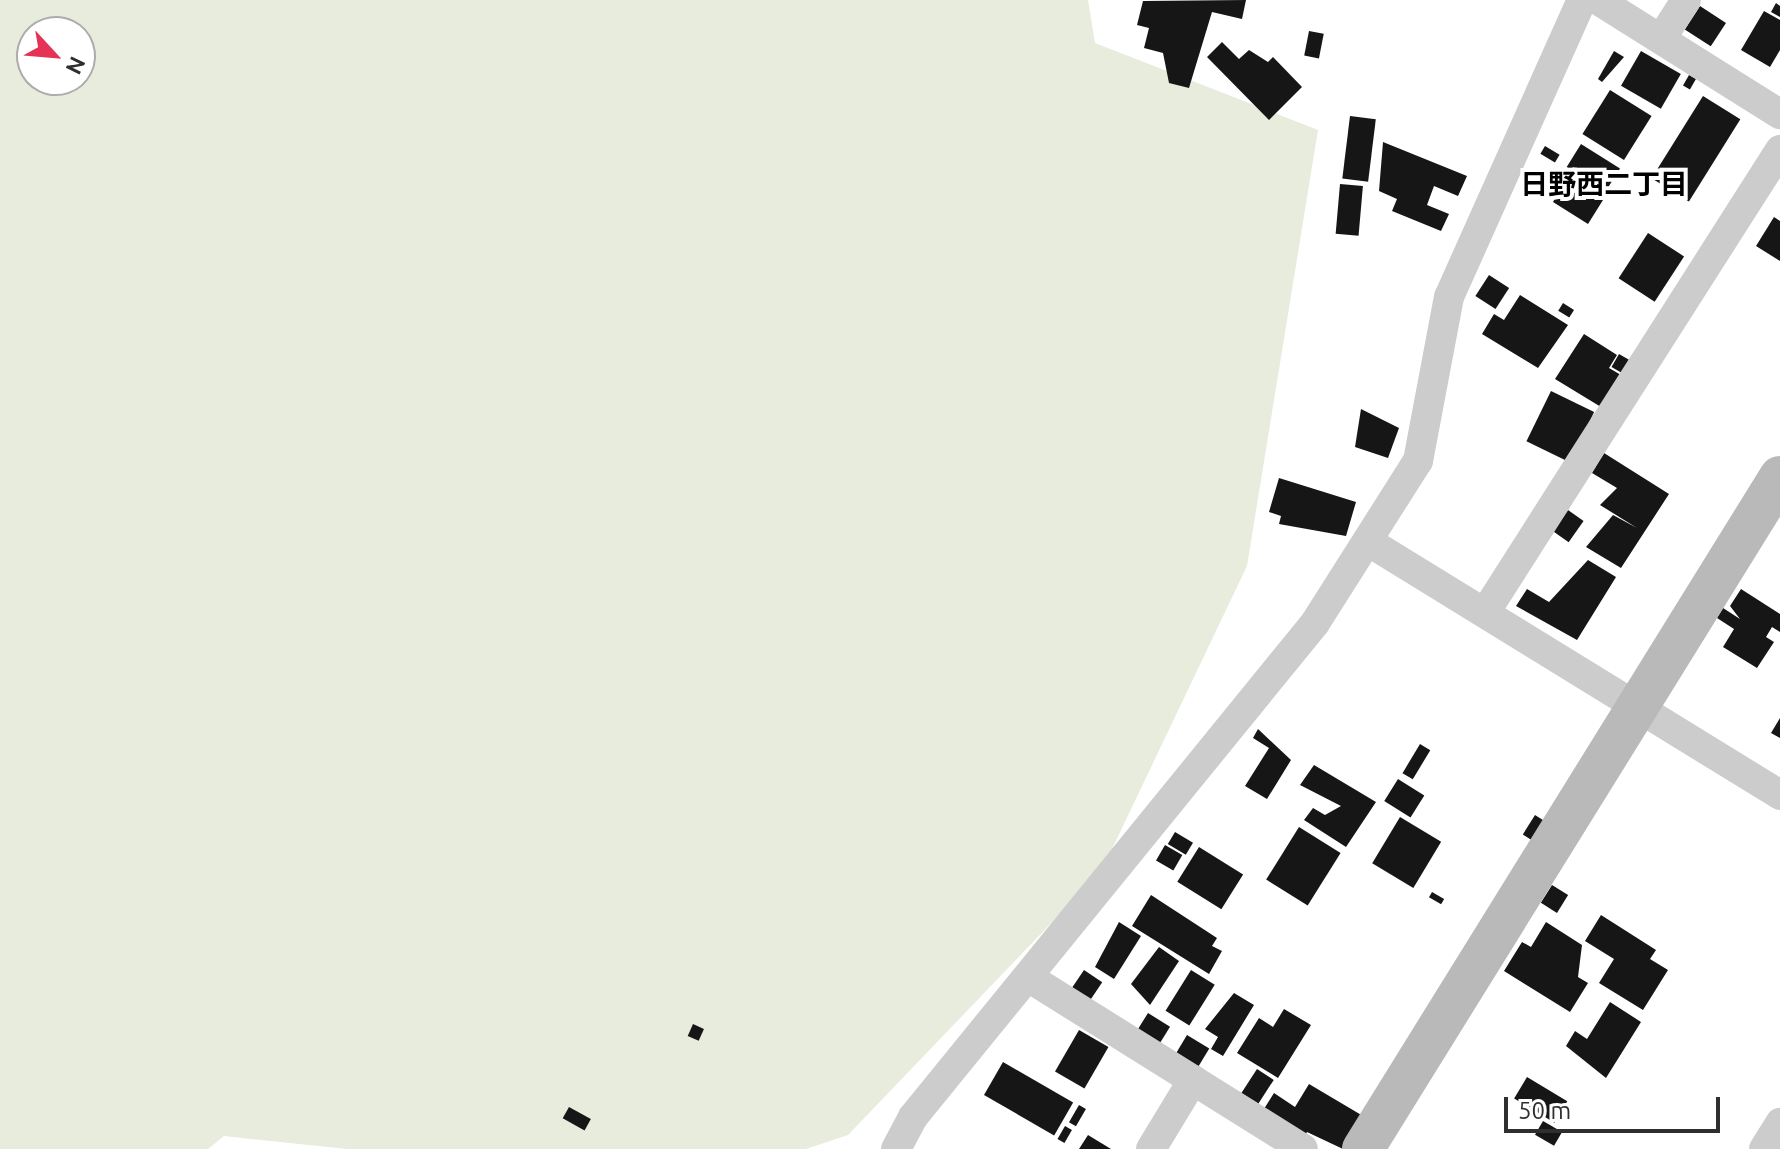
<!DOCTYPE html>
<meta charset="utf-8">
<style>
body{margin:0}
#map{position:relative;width:1780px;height:1149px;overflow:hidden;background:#fff;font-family:Ubuntu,"Noto Sans JP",sans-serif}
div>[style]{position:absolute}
.green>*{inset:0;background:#e7ecdd}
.building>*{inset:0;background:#161616;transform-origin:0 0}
.street>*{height:30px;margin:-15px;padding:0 15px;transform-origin:15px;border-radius:15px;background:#ccc}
.secondary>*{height:42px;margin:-21px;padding:0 21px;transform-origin:21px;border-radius:21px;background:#b9b9b9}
span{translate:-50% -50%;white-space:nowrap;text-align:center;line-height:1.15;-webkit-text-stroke:8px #fff;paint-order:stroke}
.neighbourhood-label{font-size:28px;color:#000;font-weight:700}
.north{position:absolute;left:16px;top:16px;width:80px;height:80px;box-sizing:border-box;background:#fff;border:2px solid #acacac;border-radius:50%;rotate:116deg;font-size:22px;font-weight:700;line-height:32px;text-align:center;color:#2f2f2f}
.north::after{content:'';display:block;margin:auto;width:28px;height:36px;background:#e43354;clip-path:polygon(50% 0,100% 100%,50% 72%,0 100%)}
.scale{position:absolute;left:1504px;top:1097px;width:216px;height:36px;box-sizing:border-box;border:4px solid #2f2f2f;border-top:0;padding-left:10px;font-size:24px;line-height:28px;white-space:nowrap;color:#2f2f2f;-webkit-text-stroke:6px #fff;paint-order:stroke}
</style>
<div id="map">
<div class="green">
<i style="clip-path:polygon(evenodd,0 0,1088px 0,1095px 43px,1318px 130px,1247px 566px,1102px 870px,848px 1135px,806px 1149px,347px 1149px,224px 1136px,208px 1149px,0 1149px,0 0,32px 32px,80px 32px,80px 80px,32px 80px,32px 32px)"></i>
</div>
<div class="building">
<i style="clip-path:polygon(1246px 0,1242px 19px,1212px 12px,1189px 88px,1169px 83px,1163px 53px,1144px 48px,1149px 28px,1137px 25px,1143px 1px)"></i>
<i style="clip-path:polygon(1776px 3px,1780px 6px,1780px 17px,1771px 12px)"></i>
<i style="left:1700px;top:6px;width:31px;height:28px;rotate:33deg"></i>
<i style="clip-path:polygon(1764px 11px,1780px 20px,1780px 50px,1770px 67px,1741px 50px)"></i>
<i style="left:1309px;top:31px;width:15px;height:25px;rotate:11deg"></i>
<i style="clip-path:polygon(1222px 42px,1239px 59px,1249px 50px,1268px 62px,1273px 57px,1302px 87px,1269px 120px,1207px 57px)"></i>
<i style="clip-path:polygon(1614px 51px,1624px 57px,1602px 82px,1598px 79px)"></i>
<i style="left:1641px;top:51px;width:46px;height:40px;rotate:30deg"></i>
<i style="left:1689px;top:75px;width:8px;height:12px;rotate:30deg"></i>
<i style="left:1610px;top:90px;width:49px;height:52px;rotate:32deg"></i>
<i style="left:1703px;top:96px;width:44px;height:97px;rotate:32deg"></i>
<i style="left:1350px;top:116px;width:26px;height:63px;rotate:7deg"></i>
<i style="clip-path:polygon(1383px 142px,1467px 176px,1458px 196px,1434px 186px,1427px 205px,1449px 214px,1441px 231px,1392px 211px,1397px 199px,1379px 191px)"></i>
<i style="left:1581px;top:144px;width:46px;height:27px;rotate:32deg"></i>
<i style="left:1545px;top:146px;width:17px;height:9px;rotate:31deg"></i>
<i style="clip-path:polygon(1575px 183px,1603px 200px,1588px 224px,1553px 202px,1563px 185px,1571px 190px)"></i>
<i style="left:1340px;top:184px;width:23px;height:50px;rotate:5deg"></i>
<i style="clip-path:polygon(1774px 217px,1780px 221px,1780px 261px,1756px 246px)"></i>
<i style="left:1648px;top:233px;width:43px;height:54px;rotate:33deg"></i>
<i style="left:1489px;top:275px;width:24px;height:25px;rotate:33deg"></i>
<i style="clip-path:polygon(1520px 295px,1568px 325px,1538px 368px,1482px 334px,1494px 314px,1504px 320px)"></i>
<i style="left:1563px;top:303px;width:13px;height:9px;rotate:32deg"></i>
<i style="clip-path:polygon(1584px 334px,1617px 355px,1609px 368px,1621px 375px,1601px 407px,1555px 379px)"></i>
<i style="left:1619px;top:354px;width:14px;height:15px;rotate:30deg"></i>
<i style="left:1551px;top:391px;width:48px;height:56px;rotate:26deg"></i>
<i style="clip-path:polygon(1361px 409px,1399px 428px,1388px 458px,1355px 447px)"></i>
<i style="clip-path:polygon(1604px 453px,1669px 494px,1621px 568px,1586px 547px,1613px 515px,1637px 528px,1600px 505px,1617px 488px,1592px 473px)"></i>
<i style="clip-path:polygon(1279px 478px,1356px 502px,1346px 536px,1279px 524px,1281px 516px,1269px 512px)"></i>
<i style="left:1568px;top:510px;width:19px;height:26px;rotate:35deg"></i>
<i style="clip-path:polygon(1588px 560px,1616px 577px,1577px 640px,1516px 606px,1527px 589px,1549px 602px)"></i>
<i style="clip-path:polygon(1741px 589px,1780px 614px,1780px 632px,1772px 627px,1766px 637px,1774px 642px,1757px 668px,1723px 647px,1734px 629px,1717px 618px,1723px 608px,1740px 619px,1730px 606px)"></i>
<i style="clip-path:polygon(1780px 718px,1780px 738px,1771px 733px)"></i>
<i style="clip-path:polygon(1258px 729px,1291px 760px,1267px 799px,1245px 786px,1269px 748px,1253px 738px)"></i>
<i style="left:1420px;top:744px;width:12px;height:34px;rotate:31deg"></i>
<i style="clip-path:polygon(1314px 765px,1376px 802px,1346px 847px,1304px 820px,1313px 808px,1325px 815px,1341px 806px,1300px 785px)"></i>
<i style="left:1398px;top:779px;width:31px;height:26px;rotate:32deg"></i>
<i style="left:1535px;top:815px;width:13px;height:23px;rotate:32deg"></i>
<i style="left:1400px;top:817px;width:48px;height:54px;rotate:31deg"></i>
<i style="left:1299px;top:827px;width:49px;height:62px;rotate:32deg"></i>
<i style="left:1175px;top:832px;width:21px;height:14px;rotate:31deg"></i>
<i style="left:1165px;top:845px;width:20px;height:18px;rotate:30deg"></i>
<i style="left:1199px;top:847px;width:52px;height:41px;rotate:32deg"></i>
<i style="left:1552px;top:885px;width:19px;height:21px;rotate:32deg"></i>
<i style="left:1432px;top:892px;width:14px;height:6px;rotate:30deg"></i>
<i style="clip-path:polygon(1151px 895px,1217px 938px,1212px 946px,1222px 951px,1209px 974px,1132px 926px)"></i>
<i style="clip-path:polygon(1601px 915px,1656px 950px,1650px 959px,1668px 970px,1643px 1010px,1599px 983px,1614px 959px,1585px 941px)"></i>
<i style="clip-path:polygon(1119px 922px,1141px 936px,1114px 979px,1095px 967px)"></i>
<i style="clip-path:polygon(1546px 922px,1582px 945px,1578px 977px,1588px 983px,1570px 1012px,1504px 971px,1522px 942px,1531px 947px)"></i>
<i style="clip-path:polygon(1159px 947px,1179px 961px,1150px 1005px,1131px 984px)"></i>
<i style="left:1084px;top:970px;width:22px;height:22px;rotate:34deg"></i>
<i style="left:1191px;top:970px;width:28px;height:48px;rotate:32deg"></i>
<i style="clip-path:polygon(1234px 993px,1254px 1005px,1223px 1056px,1211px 1049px,1218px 1037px,1205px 1029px)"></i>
<i style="clip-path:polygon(1610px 1002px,1641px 1022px,1606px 1078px,1566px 1046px,1575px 1031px,1587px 1039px)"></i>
<i style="clip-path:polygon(1284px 1009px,1311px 1025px,1278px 1078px,1237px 1053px,1259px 1018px,1273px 1027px)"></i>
<i style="left:1148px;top:1013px;width:26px;height:22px;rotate:32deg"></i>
<i style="left:693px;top:1024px;width:12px;height:13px;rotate:24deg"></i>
<i style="left:1079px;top:1030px;width:34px;height:48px;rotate:30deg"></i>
<i style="left:1187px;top:1035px;width:26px;height:25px;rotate:31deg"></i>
<i style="left:1003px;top:1062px;width:81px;height:38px;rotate:30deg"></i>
<i style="left:1257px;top:1069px;width:20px;height:34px;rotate:33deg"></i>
<i style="left:1527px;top:1077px;width:47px;height:25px;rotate:31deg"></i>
<i style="clip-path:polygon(1309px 1084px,1363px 1116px,1343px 1149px,1307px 1132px,1304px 1138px,1262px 1112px,1274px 1093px,1295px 1107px)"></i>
<i style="left:1079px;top:1105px;width:8px;height:20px;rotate:30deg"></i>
<i style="left:569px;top:1107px;width:25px;height:13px;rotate:29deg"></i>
<i style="left:1543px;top:1121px;width:22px;height:16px;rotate:30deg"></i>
<i style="left:1065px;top:1126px;width:8px;height:15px;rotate:30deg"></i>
<i style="clip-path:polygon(1088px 1135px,1111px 1149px,1079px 1149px)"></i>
</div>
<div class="street">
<i style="left:1598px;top:0;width:215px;rotate:32.1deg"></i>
<i style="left:1661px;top:39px;width:46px;rotate:-57.3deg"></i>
<i style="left:1369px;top:542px;width:483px;rotate:31.6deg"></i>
<i style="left:1486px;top:611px;width:547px;rotate:-57.47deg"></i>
<i style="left:1028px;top:977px;width:324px;rotate:32deg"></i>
<i style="left:896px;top:1149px;width:36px;rotate:-62deg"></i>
<i style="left:913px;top:1117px;width:637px;rotate:-50.86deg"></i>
<i style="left:1315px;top:623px;width:192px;rotate:-57.6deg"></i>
<i style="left:1418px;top:461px;width:167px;rotate:-79.3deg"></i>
<i style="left:1449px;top:297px;width:325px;rotate:-65.9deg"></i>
<i style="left:1151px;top:1149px;width:81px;rotate:-58.7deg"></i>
<i style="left:1764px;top:1149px;width:31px;rotate:-58deg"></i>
</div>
<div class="secondary">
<i style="left:1363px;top:1149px;width:791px;rotate:-58.18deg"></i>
</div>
<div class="neighbourhood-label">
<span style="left:1604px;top:184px">日野西二丁目</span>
</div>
<div class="north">N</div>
<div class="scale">50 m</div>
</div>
